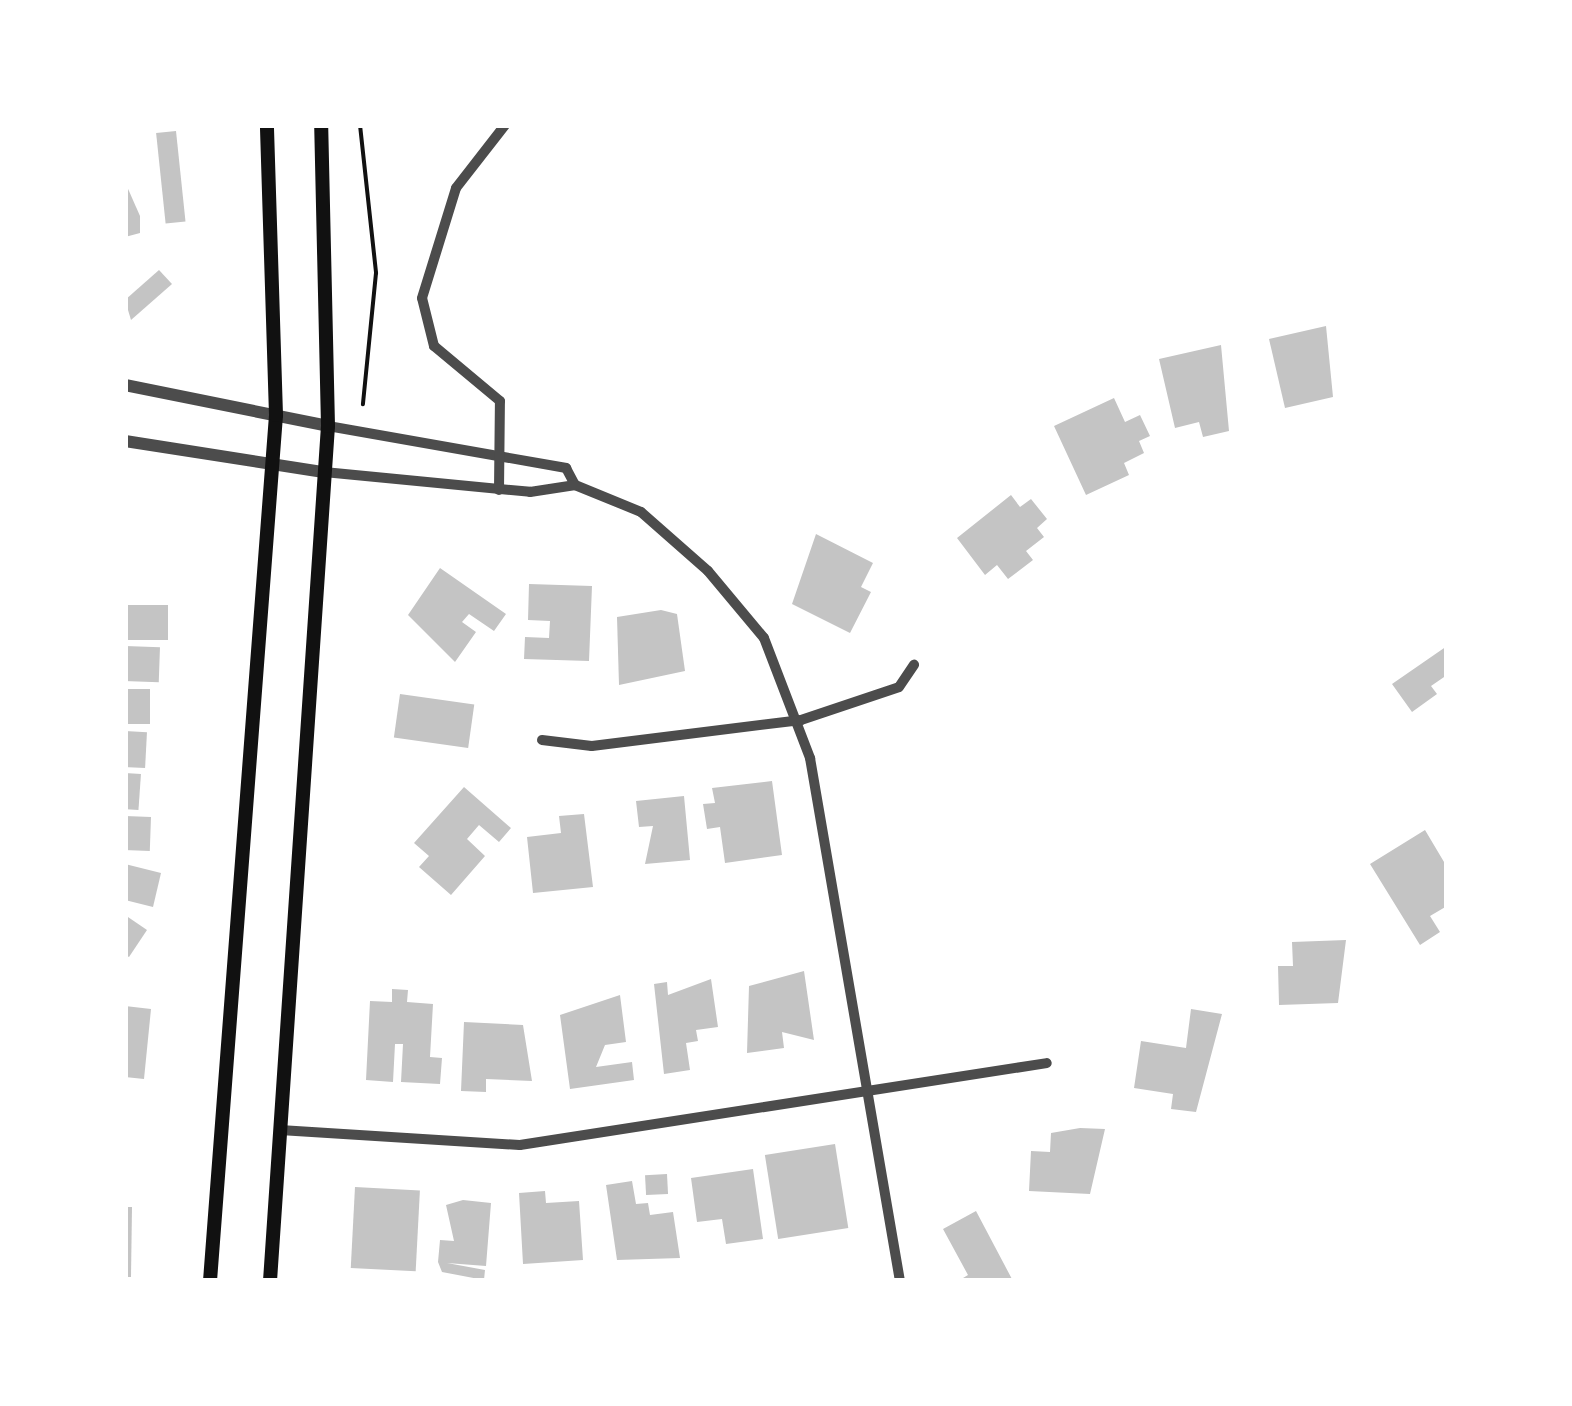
<!DOCTYPE html>
<style>
body{margin:0}
#map{position:relative;width:1572px;height:1406px;overflow:hidden;background:#fff;font-family:Commissioner,sans-serif}
div>[style]{position:absolute}
.building>*{inset:0;background:#c4c4c4;transform-origin:0 0}
.path>*{height:4px;margin:-2px;padding:0 2px;transform-origin:2px;border-radius:2px;background:#111}
.minor>*{height:10px;margin:-5px;padding:0 5px;transform-origin:5px;border-radius:5px;background:#4c4c4c}
.tertiary>*{height:12px;margin:-6px;padding:0 6px;transform-origin:6px;border-radius:6px;background:#4c4c4c}
.secondary>*{height:14px;margin:-7px;padding:0 7px;transform-origin:7px;border-radius:7px;background:#111}
span{translate:-50% -50%;white-space:nowrap;text-align:center;line-height:1.15;-webkit-text-stroke:8px #fff;paint-order:stroke}
.frame{position:absolute;inset:0;border:128px solid #fff;pointer-events:none}
</style>
<div id="map">
<div class="building">
<i style="left:176px;top:131px;width:91px;height:20px;rotate:84deg"></i>
<i style="clip-path:polygon(125px 182px,140px 216px,140px 233px,125px 237px)"></i>
<i style="clip-path:polygon(159px 270px,172px 284px,131px 320px,125px 300px)"></i>
<i style="clip-path:polygon(1326px 326px,1333px 397px,1285px 408px,1269px 339px)"></i>
<i style="clip-path:polygon(1221px 345px,1229px 431px,1203px 437px,1199px 422px,1175px 428px,1159px 359px)"></i>
<i style="clip-path:polygon(1114px 398px,1125px 422px,1140px 415px,1150px 436px,1139px 441px,1144px 453px,1124px 463px,1129px 475px,1086px 495px,1054px 426px)"></i>
<i style="clip-path:polygon(1011px 495px,1020px 507px,1031px 499px,1047px 519px,1037px 528px,1044px 537px,1026px 551px,1033px 560px,1008px 579px,997px 565px,985px 575px,957px 538px)"></i>
<i style="clip-path:polygon(816px 534px,873px 563px,861px 587px,871px 592px,850px 633px,792px 604px)"></i>
<i style="clip-path:polygon(440px 568px,506px 614px,494px 631px,469px 614px,462px 622px,476px 632px,455px 662px,408px 615px)"></i>
<i style="clip-path:polygon(529px 584px,592px 586px,589px 661px,524px 659px,525px 637px,549px 638px,550px 621px,528px 620px)"></i>
<i style="left:125px;top:605px;width:43px;height:35px"></i>
<i style="clip-path:polygon(661px 610px,677px 614px,685px 671px,619px 685px,617px 617px)"></i>
<i style="left:125px;top:646px;width:35px;height:35px;rotate:2deg"></i>
<i style="clip-path:polygon(1447px 646px,1447px 675px,1431px 686px,1437px 694px,1412px 712px,1392px 684px)"></i>
<i style="left:125px;top:689px;width:25px;height:35px"></i>
<i style="left:400px;top:694px;width:75px;height:44px;rotate:8deg"></i>
<i style="left:125px;top:731px;width:22px;height:36px;rotate:3deg"></i>
<i style="left:125px;top:773px;width:16px;height:36px;rotate:4deg"></i>
<i style="clip-path:polygon(772px 781px,782px 855px,725px 863px,720px 827px,707px 829px,703px 804px,715px 803px,712px 788px)"></i>
<i style="clip-path:polygon(464px 787px,511px 828px,499px 842px,479px 825px,467px 839px,485px 856px,451px 895px,419px 867px,429px 856px,414px 843px)"></i>
<i style="clip-path:polygon(684px 796px,690px 860px,645px 864px,653px 826px,639px 827px,636px 801px)"></i>
<i style="clip-path:polygon(584px 814px,593px 887px,533px 893px,527px 837px,561px 833px,559px 816px)"></i>
<i style="left:125px;top:816px;width:26px;height:34px;rotate:2deg"></i>
<i style="clip-path:polygon(1425px 830px,1447px 867px,1447px 906px,1430px 916px,1440px 932px,1420px 945px,1370px 864px)"></i>
<i style="clip-path:polygon(125px 864px,161px 873px,153px 907px,125px 900px)"></i>
<i style="clip-path:polygon(125px 915px,147px 930px,129px 957px,125px 955px)"></i>
<i style="clip-path:polygon(1346px 940px,1338px 1003px,1279px 1005px,1278px 966px,1293px 966px,1292px 942px)"></i>
<i style="clip-path:polygon(804px 971px,814px 1040px,782px 1032px,784px 1048px,747px 1053px,749px 986px)"></i>
<i style="clip-path:polygon(711px 979px,718px 1027px,696px 1030px,698px 1041px,686px 1043px,690px 1070px,664px 1074px,654px 984px,667px 982px,668px 995px)"></i>
<i style="clip-path:polygon(392px 989px,408px 990px,407px 1002px,433px 1004px,430px 1057px,442px 1058px,440px 1084px,401px 1082px,403px 1044px,395px 1044px,393px 1082px,366px 1080px,370px 1001px,392px 1002px)"></i>
<i style="clip-path:polygon(620px 995px,626px 1042px,605px 1045px,596px 1067px,632px 1062px,634px 1080px,570px 1089px,560px 1015px)"></i>
<i style="clip-path:polygon(125px 1006px,151px 1009px,144px 1079px,125px 1077px)"></i>
<i style="clip-path:polygon(1191px 1009px,1222px 1014px,1196px 1112px,1171px 1109px,1173px 1094px,1134px 1088px,1141px 1041px,1186px 1048px)"></i>
<i style="clip-path:polygon(464px 1022px,523px 1025px,532px 1081px,486px 1079px,486px 1092px,461px 1091px)"></i>
<i style="clip-path:polygon(1080px 1128px,1105px 1129px,1090px 1194px,1029px 1191px,1031px 1151px,1050px 1152px,1051px 1133px)"></i>
<i style="left:835px;top:1144px;width:85px;height:71px;rotate:81deg"></i>
<i style="clip-path:polygon(753px 1169px,763px 1239px,726px 1244px,722px 1219px,697px 1222px,691px 1178px)"></i>
<i style="left:667px;top:1174px;width:20px;height:22px;rotate:87deg"></i>
<i style="clip-path:polygon(632px 1181px,636px 1204px,648px 1203px,650px 1215px,673px 1212px,680px 1258px,617px 1260px,606px 1185px)"></i>
<i style="left:355px;top:1187px;width:65px;height:81px;rotate:3deg"></i>
<i style="clip-path:polygon(545px 1191px,546px 1203px,579px 1201px,583px 1260px,523px 1264px,519px 1193px)"></i>
<i style="clip-path:polygon(463px 1200px,491px 1203px,486px 1266px,447px 1263px,485px 1270px,484px 1280px,442px 1272px,438px 1262px,440px 1240px,454px 1241px,446px 1205px)"></i>
<i style="clip-path:polygon(125px 1207px,132px 1207px,131px 1277px,125px 1277px)"></i>
<i style="clip-path:polygon(976px 1211px,1013px 1281px,958px 1281px,968px 1275px,943px 1229px)"></i>
</div>
<div class="path">
<i style="left:360px;top:125px;width:149px;rotate:83.8deg"></i>
<i style="left:376px;top:273px;width:132px;rotate:95.7deg"></i>
</div>
<div class="minor">
<i style="left:328px;top:426px;width:242px;rotate:10deg"></i>
<i style="left:566px;top:468px;width:19px;rotate:62deg"></i>
<i style="left:575px;top:485px;width:71px;rotate:22.2deg"></i>
<i style="left:641px;top:512px;width:89px;rotate:41.4deg"></i>
<i style="left:708px;top:571px;width:87px;rotate:50.1deg"></i>
<i style="left:764px;top:638px;width:129px;rotate:69deg"></i>
<i style="left:810px;top:758px;width:531px;rotate:80.24deg"></i>
<i style="left:324px;top:472px;width:207px;rotate:5.5deg"></i>
<i style="left:530px;top:492px;width:46px;rotate:-8.8deg"></i>
<i style="left:499px;top:490px;width:89px;rotate:-89.4deg"></i>
<i style="left:500px;top:401px;width:86px;rotate:-140.2deg"></i>
<i style="left:434px;top:346px;width:49px;rotate:-104deg"></i>
<i style="left:422px;top:298px;width:115px;rotate:-72.8deg"></i>
<i style="left:456px;top:188px;width:80px;rotate:-52.1deg"></i>
<i style="left:542px;top:740px;width:50px;rotate:6.8deg"></i>
<i style="left:592px;top:746px;width:211px;rotate:-7.1deg"></i>
<i style="left:801px;top:720px;width:103px;rotate:-18.6deg"></i>
<i style="left:899px;top:687px;width:27px;rotate:-56deg"></i>
<i style="left:280px;top:1130px;width:240px;rotate:3.6deg"></i>
<i style="left:520px;top:1145px;width:533px;rotate:-8.84deg"></i>
</div>
<div class="tertiary">
<i style="left:125px;top:385px;width:207px;rotate:11.4deg"></i>
<i style="left:125px;top:441px;width:201px;rotate:8.9deg"></i>
</div>
<div class="secondary">
<i style="left:210px;top:1281px;width:869px;rotate:-85.64deg"></i>
<i style="left:276px;top:415px;width:290px;rotate:-91.8deg"></i>
<i style="left:270px;top:1281px;width:857px;rotate:-86.12deg"></i>
<i style="left:328px;top:426px;width:301px;rotate:-91.3deg"></i>
</div>
<div class="frame"></div>
</div>
